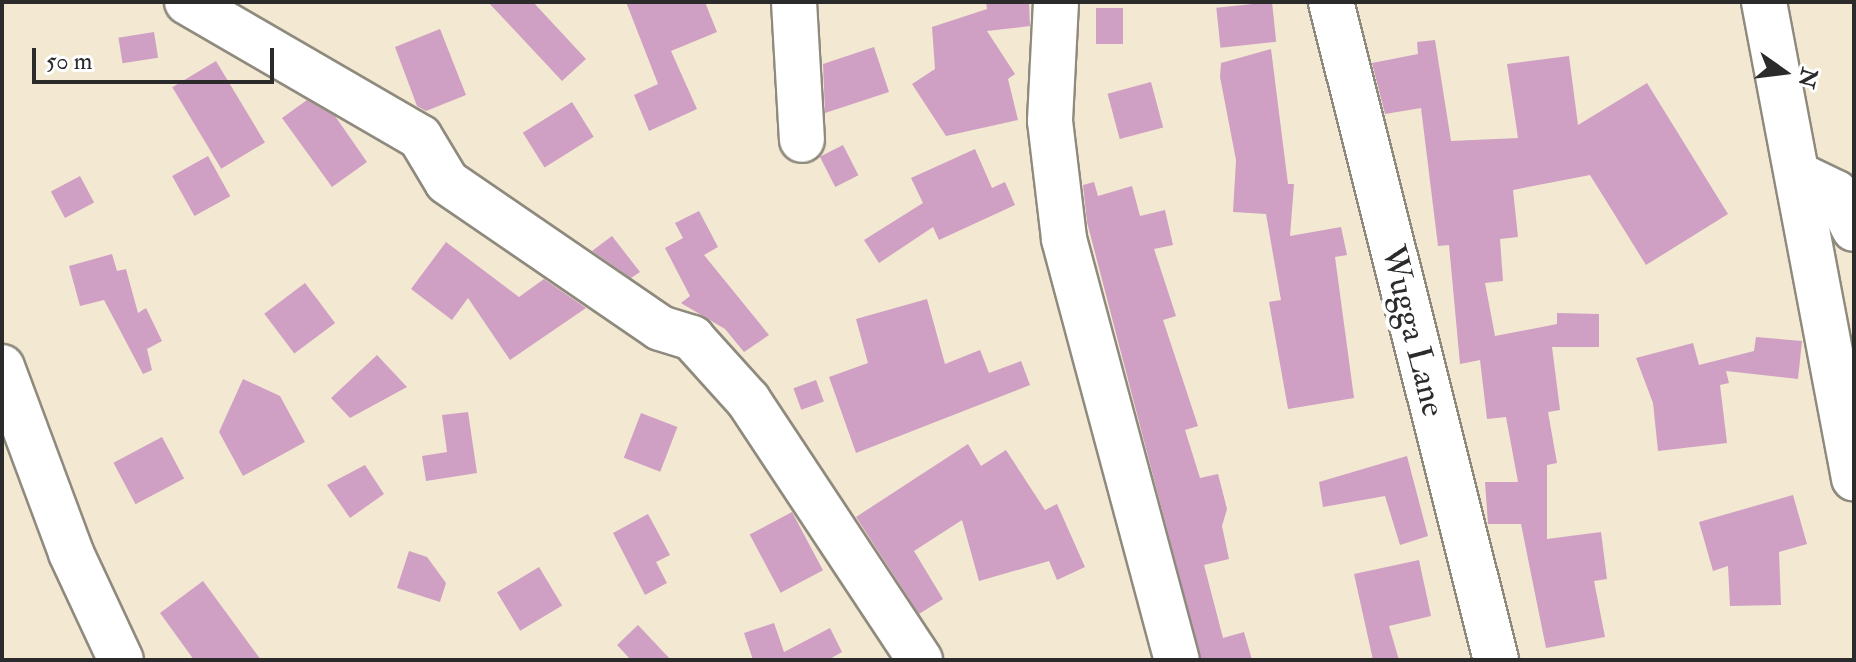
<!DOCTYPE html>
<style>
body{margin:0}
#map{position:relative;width:1856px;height:662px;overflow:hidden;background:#f3e8d1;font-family:"IM FELL Double Pica",serif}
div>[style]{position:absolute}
.building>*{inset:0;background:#cfa0c4;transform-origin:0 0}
.roads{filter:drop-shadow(2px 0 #8f8a7e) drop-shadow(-2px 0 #8f8a7e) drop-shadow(0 2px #8f8a7e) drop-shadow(0 -2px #8f8a7e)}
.minor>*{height:44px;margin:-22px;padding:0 22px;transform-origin:22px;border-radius:22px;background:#fff}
span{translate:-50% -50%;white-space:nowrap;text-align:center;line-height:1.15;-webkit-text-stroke:8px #fff;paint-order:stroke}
.street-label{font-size:34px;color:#2b2b2b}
.frame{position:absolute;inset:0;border:4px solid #2b2b2b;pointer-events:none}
.north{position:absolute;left:1744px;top:32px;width:80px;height:80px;-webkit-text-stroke:6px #fff;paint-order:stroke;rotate:104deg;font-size:22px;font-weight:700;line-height:32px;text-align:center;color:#2b2b2b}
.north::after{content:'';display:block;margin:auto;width:28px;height:36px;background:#2b2b2b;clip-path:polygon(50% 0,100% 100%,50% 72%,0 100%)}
.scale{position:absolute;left:32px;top:48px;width:242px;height:36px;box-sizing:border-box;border:4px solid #2b2b2b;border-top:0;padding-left:10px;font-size:24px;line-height:28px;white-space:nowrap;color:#2b2b2b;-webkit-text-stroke:6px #fff;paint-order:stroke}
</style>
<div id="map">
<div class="building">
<i style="clip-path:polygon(488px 2px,533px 2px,586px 59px,562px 81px)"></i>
<i style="clip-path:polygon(626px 2px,705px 2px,717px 32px,671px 51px,697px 109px,649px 131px,634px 95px,658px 84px)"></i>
<i style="clip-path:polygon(986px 2px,1029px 2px,1030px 26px,987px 31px,1015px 74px,1008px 79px,1018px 120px,946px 136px,912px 84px,935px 69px,932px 27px,987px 9px)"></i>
<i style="left:1272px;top:2px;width:40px;height:56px;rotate:84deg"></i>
<i style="left:1096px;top:8px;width:27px;height:36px"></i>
<i style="clip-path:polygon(440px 29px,466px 95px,426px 111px,417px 106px,395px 47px)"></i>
<i style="left:154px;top:32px;width:26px;height:36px;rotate:81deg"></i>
<i style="clip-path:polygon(1435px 40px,1451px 141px,1518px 138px,1507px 64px,1569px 56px,1578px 125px,1647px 83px,1728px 214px,1646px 265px,1590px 175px,1513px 190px,1518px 237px,1500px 239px,1503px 281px,1485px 283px,1495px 336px,1557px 324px,1557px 313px,1599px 314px,1599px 347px,1552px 347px,1560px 410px,1548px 412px,1557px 463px,1547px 465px,1547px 539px,1601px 532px,1607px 579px,1594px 581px,1605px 637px,1546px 648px,1521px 524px,1488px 524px,1485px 482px,1518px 482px,1506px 417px,1487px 419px,1480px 360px,1460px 364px,1449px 245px,1438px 246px,1421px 108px,1385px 114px,1372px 63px,1418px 54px,1417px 42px)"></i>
<i style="clip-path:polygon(874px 47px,889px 92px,825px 113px,823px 64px)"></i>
<i style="clip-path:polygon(1271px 49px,1288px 184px,1294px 184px,1290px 236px,1341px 227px,1347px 255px,1335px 257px,1354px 398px,1288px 409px,1269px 302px,1281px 300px,1266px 214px,1233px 212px,1236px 160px,1220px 77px,1221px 63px)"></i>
<i style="left:216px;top:61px;width:95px;height:51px;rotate:59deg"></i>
<i style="left:1151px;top:82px;width:47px;height:45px;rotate:75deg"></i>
<i style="clip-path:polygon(307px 100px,335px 116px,367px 162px,332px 187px,282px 118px)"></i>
<i style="left:572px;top:102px;width:41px;height:58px;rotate:58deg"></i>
<i style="left:843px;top:145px;width:34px;height:26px;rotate:63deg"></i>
<i style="clip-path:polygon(975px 149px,992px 188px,1005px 182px,1015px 205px,939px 240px,933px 227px,879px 263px,864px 240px,923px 203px,911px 178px)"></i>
<i style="left:208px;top:156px;width:46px;height:41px;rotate:61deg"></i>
<i style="left:80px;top:176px;width:30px;height:33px;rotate:62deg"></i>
<i style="clip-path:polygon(1094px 182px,1098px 196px,1132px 186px,1140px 216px,1165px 210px,1173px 245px,1154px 249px,1176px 316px,1163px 320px,1198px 426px,1185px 430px,1200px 478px,1218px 474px,1227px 509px,1222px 526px,1229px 559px,1204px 565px,1223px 638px,1244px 632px,1252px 660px,1201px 660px,1087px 222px,1083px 185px)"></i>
<i style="clip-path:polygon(699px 211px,718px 247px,704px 255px,769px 335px,744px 352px,725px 329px,681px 303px,690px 296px,665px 248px,683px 238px,675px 223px)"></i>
<i style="clip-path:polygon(612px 236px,640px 272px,631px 278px,592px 251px)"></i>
<i style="clip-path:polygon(446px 242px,519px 297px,544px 279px,586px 308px,510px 360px,468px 298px,452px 320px,411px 289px)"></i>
<i style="clip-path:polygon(112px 254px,117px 271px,126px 269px,138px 313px,146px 308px,162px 341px,147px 349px,152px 370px,143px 374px,104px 300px,80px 306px,69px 266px)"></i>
<i style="left:305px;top:283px;width:50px;height:51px;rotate:53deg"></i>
<i style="clip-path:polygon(927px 299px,945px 364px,980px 350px,989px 373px,1021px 361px,1030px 385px,856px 453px,829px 377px,868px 363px,856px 319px)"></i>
<i style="clip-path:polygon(1756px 337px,1802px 341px,1798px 379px,1726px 371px,1729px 383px,1720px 385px,1727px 443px,1658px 451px,1653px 403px,1636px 358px,1693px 343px,1699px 365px,1754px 351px)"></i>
<i style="clip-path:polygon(377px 355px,407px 387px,350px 418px,331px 398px)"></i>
<i style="clip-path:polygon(243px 379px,280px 396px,305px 442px,243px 476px,219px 432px)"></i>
<i style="left:816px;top:380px;width:23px;height:24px;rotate:70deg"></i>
<i style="clip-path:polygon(468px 412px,477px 473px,426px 481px,422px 456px,447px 452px,442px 415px)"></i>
<i style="left:641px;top:413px;width:39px;height:48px;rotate:21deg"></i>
<i style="left:162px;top:437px;width:47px;height:55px;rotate:62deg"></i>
<i style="clip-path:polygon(968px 444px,981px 466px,1006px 450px,1045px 510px,1057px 504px,1085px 567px,1057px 580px,1049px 561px,979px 581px,962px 520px,914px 551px,943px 599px,919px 614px,856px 517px)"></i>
<i style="clip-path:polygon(1407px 456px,1428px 536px,1400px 545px,1385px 496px,1323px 507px,1319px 482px)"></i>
<i style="clip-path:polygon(365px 465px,384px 494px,350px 518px,327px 485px)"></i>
<i style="clip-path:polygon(1793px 495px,1807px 544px,1779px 552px,1781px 605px,1730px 606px,1728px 566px,1713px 571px,1699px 522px)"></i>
<i style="left:792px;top:512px;width:66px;height:48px;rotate:62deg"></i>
<i style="clip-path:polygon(648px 514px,670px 555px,656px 562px,667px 583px,645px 595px,613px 533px)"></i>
<i style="clip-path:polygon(409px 551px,427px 557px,446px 583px,440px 602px,397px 588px)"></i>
<i style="clip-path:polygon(1419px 560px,1431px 616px,1389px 626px,1399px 660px,1373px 660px,1354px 574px)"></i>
<i style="left:539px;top:567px;width:45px;height:49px;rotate:59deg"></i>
<i style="clip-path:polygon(203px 581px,261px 660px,194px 660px,160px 613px)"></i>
<i style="clip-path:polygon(774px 623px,784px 652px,830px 628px,842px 652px,828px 660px,753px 660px,744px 633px)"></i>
<i style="clip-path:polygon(638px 625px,671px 660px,631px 660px,617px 645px)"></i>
</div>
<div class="roads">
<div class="minor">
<i style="left:187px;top:2px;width:269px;rotate:30.1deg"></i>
<i style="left:420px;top:137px;width:52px;rotate:59deg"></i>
<i style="left:447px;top:182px;width:258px;rotate:34.4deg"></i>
<i style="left:660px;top:328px;width:34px;rotate:17deg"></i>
<i style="left:692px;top:338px;width:84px;rotate:47.9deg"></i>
<i style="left:748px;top:400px;width:312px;rotate:56.5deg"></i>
<i style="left:794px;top:2px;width:138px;rotate:86.7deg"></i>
<i style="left:1056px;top:2px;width:119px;rotate:92.9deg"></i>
<i style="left:1050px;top:121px;width:119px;rotate:83.2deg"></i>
<i style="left:1064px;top:239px;width:436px;rotate:75deg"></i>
<i style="left:1331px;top:2px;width:678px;rotate:75.92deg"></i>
<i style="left:1764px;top:2px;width:485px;rotate:79.3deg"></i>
<i style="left:1799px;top:175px;width:41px;rotate:25.9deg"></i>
<i style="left:1836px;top:193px;width:40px;rotate:63.4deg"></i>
<i style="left:2px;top:367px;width:198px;rotate:69.6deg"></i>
<i style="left:71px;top:553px;width:118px;rotate:65deg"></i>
</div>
</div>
<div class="street-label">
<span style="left:1413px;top:331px;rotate:76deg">Wugga Lane</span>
</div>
<div class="frame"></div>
<div class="north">N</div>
<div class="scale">50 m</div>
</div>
